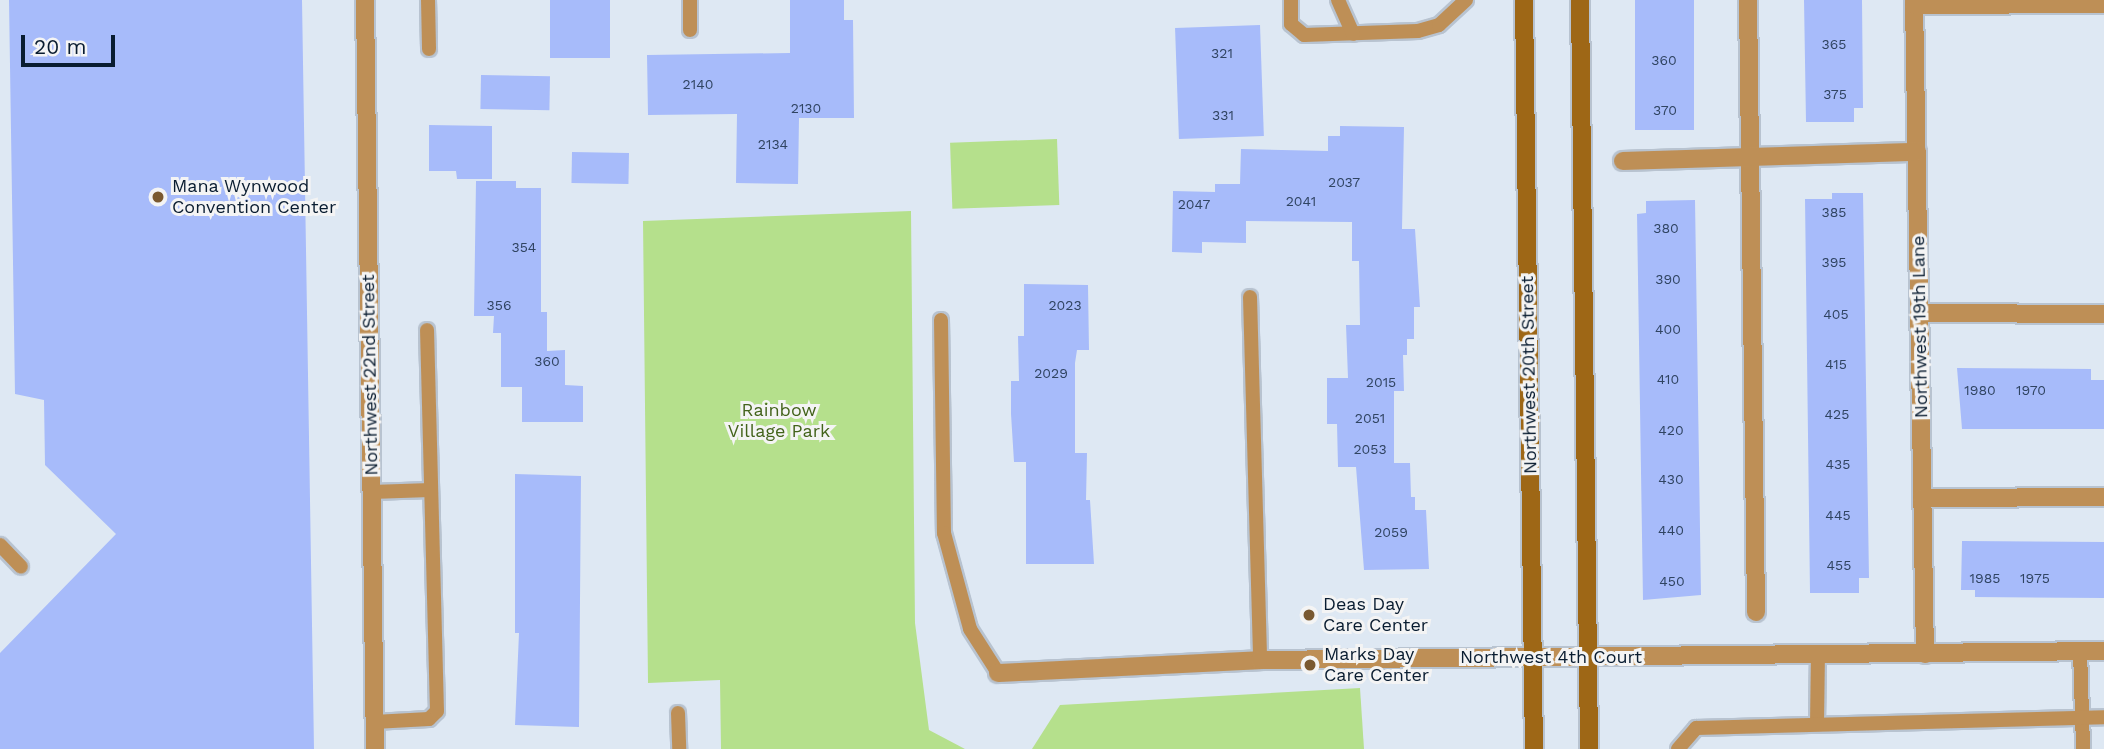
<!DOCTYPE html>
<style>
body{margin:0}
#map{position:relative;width:2104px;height:749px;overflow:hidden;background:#dee8f3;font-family:"Work Sans",sans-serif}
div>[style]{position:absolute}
.green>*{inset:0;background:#b5e08c;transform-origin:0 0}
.building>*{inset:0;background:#a7bbfa;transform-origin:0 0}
.roads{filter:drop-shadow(2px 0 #b8c3d0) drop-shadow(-2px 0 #b8c3d0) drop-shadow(0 2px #b8c3d0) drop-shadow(0 -2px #b8c3d0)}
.lane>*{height:14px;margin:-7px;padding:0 7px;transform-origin:7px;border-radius:7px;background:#be8f56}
.street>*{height:18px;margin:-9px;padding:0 9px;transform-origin:9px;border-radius:9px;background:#be8f56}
.secondary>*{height:18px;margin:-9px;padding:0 9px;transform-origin:9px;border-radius:9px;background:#9e6716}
.dots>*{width:19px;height:19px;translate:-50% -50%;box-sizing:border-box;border:4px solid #f4f4f4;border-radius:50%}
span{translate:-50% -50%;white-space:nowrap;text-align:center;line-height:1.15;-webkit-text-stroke:6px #f4f4f4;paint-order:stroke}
.number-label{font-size:14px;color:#304462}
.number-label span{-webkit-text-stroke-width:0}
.poi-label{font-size:18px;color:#091c30}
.left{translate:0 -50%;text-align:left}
.street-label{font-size:18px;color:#091c30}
.park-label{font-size:18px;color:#43631b}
.scale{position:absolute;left:21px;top:35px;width:94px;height:32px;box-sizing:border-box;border:4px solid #091c30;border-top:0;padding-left:9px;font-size:21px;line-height:24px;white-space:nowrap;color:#091c30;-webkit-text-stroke:5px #f4f4f4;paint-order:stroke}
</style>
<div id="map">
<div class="green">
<i style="left:1057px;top:139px;width:66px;height:107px;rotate:88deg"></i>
<i style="clip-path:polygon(911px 211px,915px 623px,929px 730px,965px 749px,721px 749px,720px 680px,648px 683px,643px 221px)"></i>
<i style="clip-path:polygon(1360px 688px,1364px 749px,1032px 749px,1060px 705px)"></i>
</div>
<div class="building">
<i style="clip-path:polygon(9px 0,302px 0,314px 749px,0 749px,0 653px,116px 534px,45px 465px,44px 400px,15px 394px)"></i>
<i style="left:550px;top:0;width:60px;height:58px"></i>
<i style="clip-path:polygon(790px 0,844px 0,844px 20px,853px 20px,854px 118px,799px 118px,798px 184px,736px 183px,737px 114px,648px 115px,647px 55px,790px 53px)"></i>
<i style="left:1635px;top:0;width:59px;height:130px"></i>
<i style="clip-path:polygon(1804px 0,1862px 0,1863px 108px,1854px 108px,1854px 122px,1806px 122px)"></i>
<i style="left:1260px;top:25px;width:111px;height:85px;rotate:88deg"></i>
<i style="left:481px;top:75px;width:69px;height:34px;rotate:1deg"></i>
<i style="clip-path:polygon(429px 125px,492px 126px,492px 179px,457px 179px,456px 171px,429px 171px)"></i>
<i style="clip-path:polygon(1340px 126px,1404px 127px,1402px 229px,1415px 229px,1420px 307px,1414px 307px,1414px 339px,1407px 339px,1407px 355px,1403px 355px,1404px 391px,1394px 391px,1394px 463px,1410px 463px,1411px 497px,1415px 497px,1415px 510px,1426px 510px,1429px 569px,1364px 570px,1356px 467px,1338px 467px,1337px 424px,1327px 424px,1327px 378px,1348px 378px,1346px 325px,1360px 325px,1359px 261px,1352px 261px,1352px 222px,1246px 221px,1246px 243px,1202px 242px,1202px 253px,1172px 252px,1173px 191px,1215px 192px,1215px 184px,1240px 184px,1241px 149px,1328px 151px,1328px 136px,1340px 136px)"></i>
<i style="left:572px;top:152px;width:57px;height:31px;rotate:1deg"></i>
<i style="clip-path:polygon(476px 181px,516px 181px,516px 188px,541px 188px,541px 312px,547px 312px,547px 351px,565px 350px,565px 385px,583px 386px,583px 422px,522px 422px,522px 387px,501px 387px,501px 333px,493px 333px,494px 316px,474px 316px)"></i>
<i style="clip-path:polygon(1832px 193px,1863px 193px,1869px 578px,1859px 578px,1859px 593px,1810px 593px,1805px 199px,1832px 199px)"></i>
<i style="clip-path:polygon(1695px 200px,1701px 595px,1643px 600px,1637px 214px,1646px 213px,1646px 201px)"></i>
<i style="clip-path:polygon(1024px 284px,1088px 285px,1089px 350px,1077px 350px,1075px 363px,1075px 453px,1087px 453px,1086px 500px,1090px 500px,1094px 564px,1026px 564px,1026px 462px,1014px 462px,1011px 414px,1011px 381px,1019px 381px,1018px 336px,1024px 336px)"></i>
<i style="clip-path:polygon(1957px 368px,2091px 369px,2091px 380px,2104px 380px,2104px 429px,1962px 429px)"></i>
<i style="clip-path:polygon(515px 474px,581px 476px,579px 727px,515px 725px,519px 633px,515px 633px)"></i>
<i style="clip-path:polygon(1962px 541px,2104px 542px,2104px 598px,1975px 597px,1975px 590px,1961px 590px)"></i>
</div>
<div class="roads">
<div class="lane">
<i style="left:428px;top:0;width:49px;rotate:88.8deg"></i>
<i style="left:690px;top:0;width:30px;rotate:90deg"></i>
<i style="left:1291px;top:0;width:24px;rotate:90deg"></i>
<i style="left:1291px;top:24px;width:17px;rotate:40deg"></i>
<i style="left:1304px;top:35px;width:114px;rotate:-2deg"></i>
<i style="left:1418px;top:31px;width:22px;rotate:-16deg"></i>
<i style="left:1439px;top:25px;width:37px;rotate:-43deg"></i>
<i style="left:1338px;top:0;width:37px;rotate:66deg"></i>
<i style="left:1250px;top:297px;width:363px;rotate:88.4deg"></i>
<i style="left:941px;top:320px;width:213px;rotate:89.2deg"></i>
<i style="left:944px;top:533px;width:99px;rotate:74.8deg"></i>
<i style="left:970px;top:629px;width:52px;rotate:57.5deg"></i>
<i style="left:371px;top:492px;width:60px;rotate:-1.9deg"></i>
<i style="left:0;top:545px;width:30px;rotate:46deg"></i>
<i style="left:2080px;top:651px;width:98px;rotate:88.2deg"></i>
<i style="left:678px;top:713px;width:36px;rotate:88deg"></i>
<i style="left:374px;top:722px;width:55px;rotate:-3.1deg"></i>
<i style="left:429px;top:719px;width:11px;rotate:-45deg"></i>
<i style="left:437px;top:711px;width:381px;rotate:-91.5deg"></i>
<i style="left:1817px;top:724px;width:68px;rotate:-89.2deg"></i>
<i style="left:1678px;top:749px;width:28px;rotate:-49deg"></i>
<i style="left:1696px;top:728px;width:408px;rotate:-1.5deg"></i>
</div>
<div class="street">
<i style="left:365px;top:0;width:749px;rotate:89.24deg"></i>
<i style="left:1748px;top:0;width:612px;rotate:89.25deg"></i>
<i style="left:1914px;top:0;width:654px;rotate:89.04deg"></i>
<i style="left:1914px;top:5px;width:190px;rotate:-0.3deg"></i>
<i style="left:1623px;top:161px;width:294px;rotate:-1.8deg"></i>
<i style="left:1919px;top:313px;width:185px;rotate:0.3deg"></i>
<i style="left:1922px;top:498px;width:182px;rotate:-0.3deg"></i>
<i style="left:998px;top:673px;width:262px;rotate:-2.8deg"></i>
<i style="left:1260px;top:660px;width:844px;rotate:-0.61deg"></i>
</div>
<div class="secondary">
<i style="left:1524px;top:0;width:749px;rotate:89.24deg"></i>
<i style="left:1580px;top:0;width:749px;rotate:89.31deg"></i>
</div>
</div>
<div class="dots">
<i style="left:158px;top:197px;background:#7a5930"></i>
<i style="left:1309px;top:615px;background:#7a5930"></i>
<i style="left:1310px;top:665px;background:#7a5930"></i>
</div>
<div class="number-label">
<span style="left:1834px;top:44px">365</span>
<span style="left:1222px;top:53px">321</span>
<span style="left:1664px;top:60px">360</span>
<span style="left:698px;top:84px">2140</span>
<span style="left:1835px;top:94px">375</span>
<span style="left:806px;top:108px">2130</span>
<span style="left:1665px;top:110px">370</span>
<span style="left:1223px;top:115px">331</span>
<span style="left:773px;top:144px">2134</span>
<span style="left:1344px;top:182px">2037</span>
<span style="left:1301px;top:201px">2041</span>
<span style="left:1194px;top:204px">2047</span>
<span style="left:1834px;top:212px">385</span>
<span style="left:1666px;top:228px">380</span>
<span style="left:524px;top:247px">354</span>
<span style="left:1834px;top:262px">395</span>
<span style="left:1668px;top:279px">390</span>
<span style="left:499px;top:305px">356</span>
<span style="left:1065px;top:305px">2023</span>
<span style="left:1836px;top:314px">405</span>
<span style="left:1668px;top:329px">400</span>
<span style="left:547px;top:361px">360</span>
<span style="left:1836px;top:364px">415</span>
<span style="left:1051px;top:373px">2029</span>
<span style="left:1668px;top:379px">410</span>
<span style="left:1381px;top:382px">2015</span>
<span style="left:1980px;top:390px">1980</span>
<span style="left:2031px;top:390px">1970</span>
<span style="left:1837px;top:414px">425</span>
<span style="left:1370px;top:418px">2051</span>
<span style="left:1671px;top:430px">420</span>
<span style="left:1370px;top:449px">2053</span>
<span style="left:1838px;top:464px">435</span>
<span style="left:1671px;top:479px">430</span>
<span style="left:1838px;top:515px">445</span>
<span style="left:1671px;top:530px">440</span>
<span style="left:1391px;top:532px">2059</span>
<span style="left:1839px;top:565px">455</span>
<span style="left:1985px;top:578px">1985</span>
<span style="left:2035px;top:578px">1975</span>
<span style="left:1672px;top:581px">450</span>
</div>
<div class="poi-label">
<span class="left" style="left:172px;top:197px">Mana Wynwood<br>Convention Center</span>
<span class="left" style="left:1323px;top:615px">Deas Day<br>Care Center</span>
<span class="left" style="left:1324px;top:665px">Marks Day<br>Care Center</span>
</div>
<div class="street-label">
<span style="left:1920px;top:327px;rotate:-91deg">Northwest 19th Lane</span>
<span style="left:370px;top:375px;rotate:-91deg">Northwest 22nd Street</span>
<span style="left:1529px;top:375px;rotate:-91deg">Northwest 20th Street</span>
<span style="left:1551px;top:657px">Northwest 4th Court</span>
</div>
<div class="park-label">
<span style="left:779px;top:421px">Rainbow<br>Village Park</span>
</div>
<div class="scale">20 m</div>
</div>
